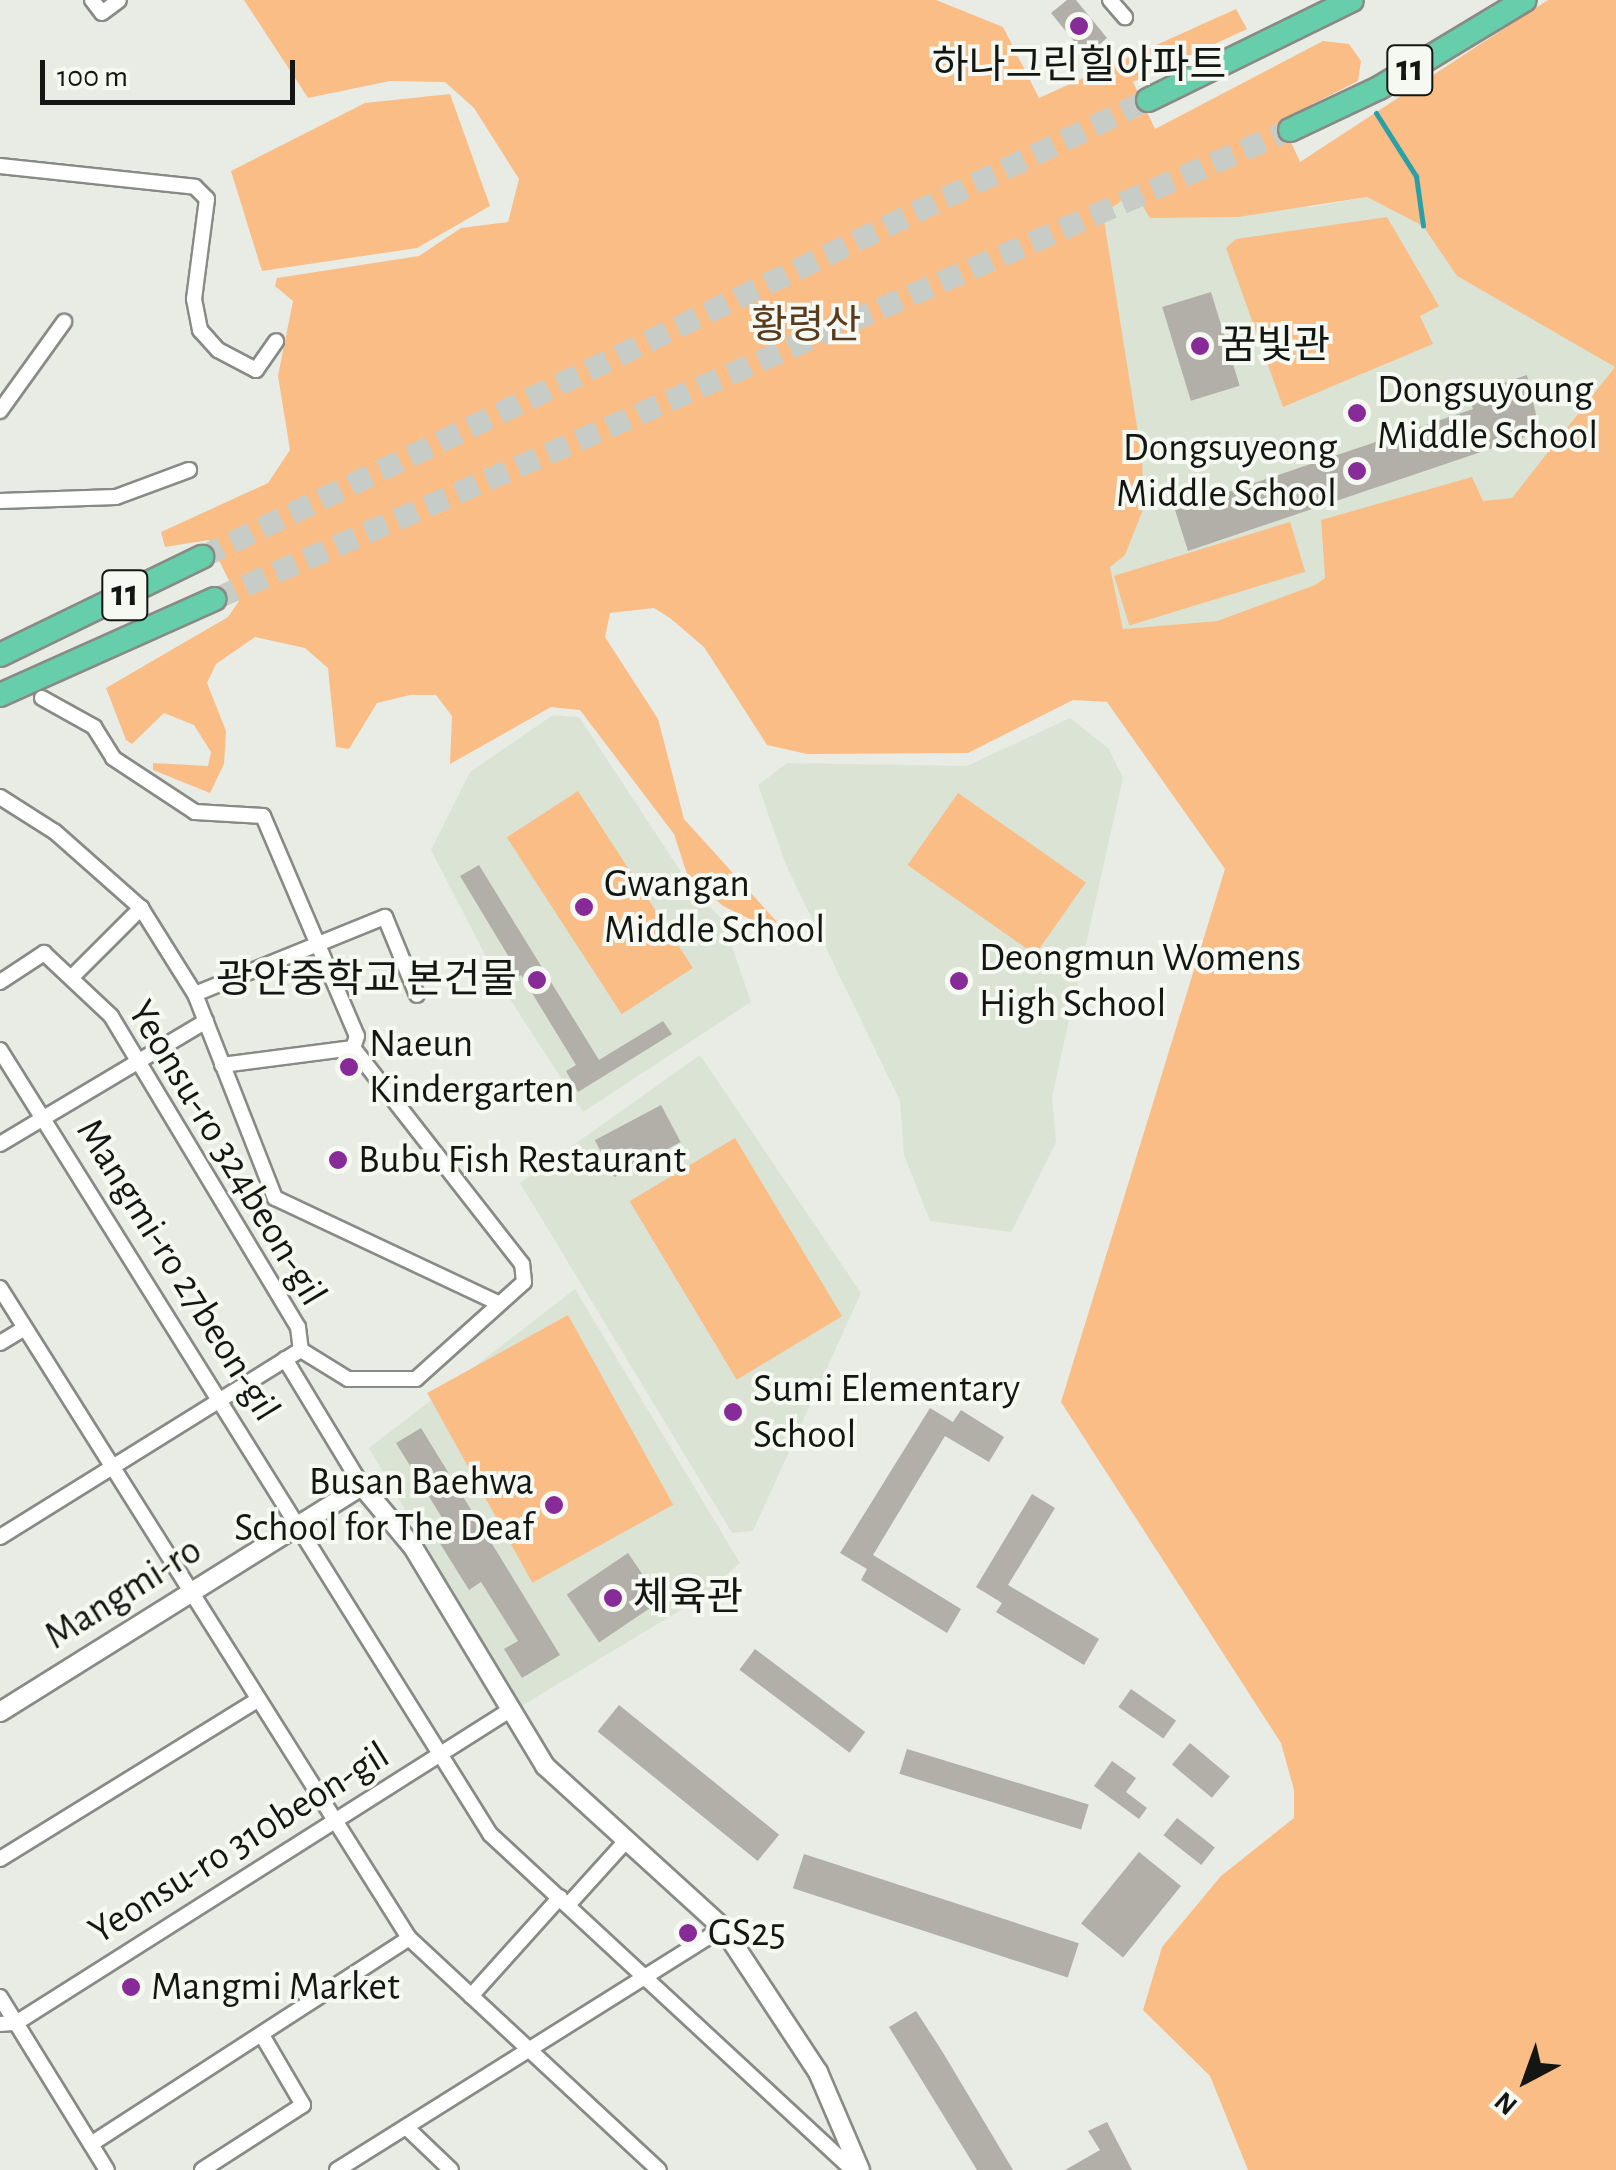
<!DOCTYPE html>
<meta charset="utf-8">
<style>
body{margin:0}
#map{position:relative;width:1616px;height:2170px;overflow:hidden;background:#e8ece5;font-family:"Alegreya Sans","Noto Sans KR",sans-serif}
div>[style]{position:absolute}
.built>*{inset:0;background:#dbe3d5}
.green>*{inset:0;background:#fabd86;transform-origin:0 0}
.stream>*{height:5px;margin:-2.5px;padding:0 2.5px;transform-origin:2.5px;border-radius:2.5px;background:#2aa0a6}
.building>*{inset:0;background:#b1afa8;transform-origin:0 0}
.trunk-tunnel>*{height:22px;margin-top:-11px;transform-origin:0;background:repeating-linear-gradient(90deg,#c8ccc6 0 22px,transparent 0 33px)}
.roads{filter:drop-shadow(2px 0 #888b85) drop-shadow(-2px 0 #888b85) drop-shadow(0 2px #888b85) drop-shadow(0 -2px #888b85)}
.minor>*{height:14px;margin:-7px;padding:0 7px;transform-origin:7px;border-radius:7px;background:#fff}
.tertiary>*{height:18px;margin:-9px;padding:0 9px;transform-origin:9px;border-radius:9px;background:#fff}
.trunk>*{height:22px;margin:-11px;padding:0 11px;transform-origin:11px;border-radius:11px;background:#66ceaa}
.dots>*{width:28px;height:28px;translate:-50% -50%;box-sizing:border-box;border:5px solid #f5f9f2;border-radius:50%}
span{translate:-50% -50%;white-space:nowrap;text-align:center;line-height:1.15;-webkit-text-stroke:8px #f5f9f2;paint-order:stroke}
.shield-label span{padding:2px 8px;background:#f5f9f2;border:2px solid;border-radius:8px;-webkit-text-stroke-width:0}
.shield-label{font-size:38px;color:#141613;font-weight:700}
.poi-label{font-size:40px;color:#141613}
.left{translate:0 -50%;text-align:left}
.right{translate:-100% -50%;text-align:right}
.park-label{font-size:40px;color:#583a1c}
.street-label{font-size:40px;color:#141613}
.north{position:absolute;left:1476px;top:2030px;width:100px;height:100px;-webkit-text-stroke:8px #f5f9f2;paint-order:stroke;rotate:221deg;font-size:28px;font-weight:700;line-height:40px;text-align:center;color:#141613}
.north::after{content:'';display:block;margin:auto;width:35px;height:45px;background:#141613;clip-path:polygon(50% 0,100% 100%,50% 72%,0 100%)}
.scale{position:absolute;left:40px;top:60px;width:255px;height:45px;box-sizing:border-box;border:5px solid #141613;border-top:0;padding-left:12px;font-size:30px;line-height:35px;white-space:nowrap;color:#141613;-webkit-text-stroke:8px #f5f9f2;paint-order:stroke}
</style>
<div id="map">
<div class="built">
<i style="clip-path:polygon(1135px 191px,1312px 207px,1367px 197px,1423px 226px,1457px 276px,1616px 367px,1513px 498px,1321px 521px,1325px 578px,1315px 585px,1217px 621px,1123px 629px,1110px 567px,1103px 214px)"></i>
<i style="clip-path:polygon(553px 715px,579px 717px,695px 893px,723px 920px,751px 1002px,583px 1112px,499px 982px,431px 850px,470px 772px)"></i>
<i style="clip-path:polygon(1070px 718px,1109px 749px,1123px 778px,1052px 1097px,1056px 1142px,1011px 1232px,930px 1221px,904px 1155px,900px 1101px,786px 865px,758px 785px,787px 763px,967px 766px)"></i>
<i style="clip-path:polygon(700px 1055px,861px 1293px,753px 1531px,732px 1533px,520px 1183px)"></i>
<i style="clip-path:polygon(575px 1289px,740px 1563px,699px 1599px,520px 1707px,369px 1448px)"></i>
</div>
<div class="green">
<i style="clip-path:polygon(evenodd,244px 0,936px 0,1003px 27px,1039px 98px,1236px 9px,1247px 29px,1133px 82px,1155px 129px,1323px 41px,1349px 44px,1361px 61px,1358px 81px,1281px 120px,1300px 162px,1548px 0,1616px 0,1616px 2170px,1248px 2170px,1210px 2076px,1143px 2010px,1162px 1947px,1221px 1876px,1294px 1818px,1294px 1790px,1281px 1743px,1061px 1402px,1225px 869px,1107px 702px,1073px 700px,968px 753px,807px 754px,767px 745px,704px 647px,670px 618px,654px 608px,610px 613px,605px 637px,658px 719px,684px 819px,777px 922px,766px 927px,723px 906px,687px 874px,674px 834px,580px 710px,551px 707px,450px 764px,452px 716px,436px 695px,410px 695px,377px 703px,349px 749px,336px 747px,328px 668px,305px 648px,255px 637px,216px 664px,207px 683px,226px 731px,224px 764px,210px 793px,153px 770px,153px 763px,208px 766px,211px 752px,194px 725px,164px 713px,132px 744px,126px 740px,106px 688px,228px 617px,239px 601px,209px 540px,165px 547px,161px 532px,268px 483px,290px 450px,278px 376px,293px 301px,275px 286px,277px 278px,419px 256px,461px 228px,508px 222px,519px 179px,474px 108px,445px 82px,390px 81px,308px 98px,244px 0,1134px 192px,1150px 218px,1238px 217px,1367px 197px,1423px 226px,1457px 276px,1615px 367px,1512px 498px,1483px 501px,1472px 477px,1321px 520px,1325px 578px,1315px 585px,1217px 621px,1123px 629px,1110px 567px,1125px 555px,1144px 507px,1142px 458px,1103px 214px,1134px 192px)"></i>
<i style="clip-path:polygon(450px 94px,490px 206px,417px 248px,262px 271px,231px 171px,365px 103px)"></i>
<i style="clip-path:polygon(1387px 217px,1439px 306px,1420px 316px,1433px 344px,1283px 407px,1226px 248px,1236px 239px)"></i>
<i style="left:1290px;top:522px;width:52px;height:184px;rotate:73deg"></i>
<i style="left:578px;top:791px;width:211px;height:85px;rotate:57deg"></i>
<i style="left:958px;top:793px;width:156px;height:88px;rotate:35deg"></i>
<i style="left:735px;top:1138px;width:208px;height:123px;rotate:59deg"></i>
<i style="left:568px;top:1315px;width:217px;height:161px;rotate:61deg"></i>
</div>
<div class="stream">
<i style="left:1376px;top:113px;width:75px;rotate:57.6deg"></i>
<i style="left:1416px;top:176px;width:50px;rotate:82deg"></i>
</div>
<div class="building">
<i style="clip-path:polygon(1067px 0,1076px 0,1107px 38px,1086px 56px,1051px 13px)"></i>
<i style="left:1211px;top:292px;width:98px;height:51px;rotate:73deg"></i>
<i style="clip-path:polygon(1527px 375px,1540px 432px,1188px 551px,1175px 510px,1473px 409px,1468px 395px)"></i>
<i style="clip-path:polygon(479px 865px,599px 1060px,663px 1021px,672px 1034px,578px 1092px,566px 1071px,576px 1065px,521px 975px,506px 985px,498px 971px,512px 962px,460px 876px)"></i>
<i style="left:661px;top:1105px;width:42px;height:75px;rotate:62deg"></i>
<i style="clip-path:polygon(930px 1408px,953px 1422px,961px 1410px,1004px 1437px,989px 1462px,945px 1436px,873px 1555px,961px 1609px,947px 1633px,861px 1580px,867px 1569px,840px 1553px)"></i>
<i style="clip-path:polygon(421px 1428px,560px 1655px,522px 1678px,504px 1649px,518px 1641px,481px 1582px,469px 1590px,436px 1537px,449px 1529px,396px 1443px)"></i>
<i style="clip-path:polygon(1032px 1494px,1055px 1508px,1008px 1585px,1099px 1639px,1084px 1665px,996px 1612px,1002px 1603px,976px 1587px)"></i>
<i style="left:628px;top:1553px;width:58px;height:74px;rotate:56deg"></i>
<i style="left:755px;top:1649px;width:138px;height:26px;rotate:37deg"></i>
<i style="left:1131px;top:1689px;width:55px;height:22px;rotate:35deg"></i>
<i style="left:619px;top:1705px;width:206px;height:34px;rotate:39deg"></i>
<i style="left:1190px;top:1743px;width:52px;height:28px;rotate:40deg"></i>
<i style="left:907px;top:1749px;width:190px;height:26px;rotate:17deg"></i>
<i style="clip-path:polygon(1112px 1761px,1136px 1778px,1126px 1792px,1147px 1808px,1139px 1819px,1094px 1786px)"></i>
<i style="left:1177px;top:1818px;width:48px;height:22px;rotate:38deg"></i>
<i style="left:1139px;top:1852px;width:54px;height:92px;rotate:39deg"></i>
<i style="left:804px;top:1854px;width:289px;height:36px;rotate:18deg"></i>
<i style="clip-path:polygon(916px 2011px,942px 2051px,1013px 2170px,977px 2170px,889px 2027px)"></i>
<i style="clip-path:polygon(1107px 2122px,1132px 2170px,1065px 2170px,1100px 2150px,1088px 2131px)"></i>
</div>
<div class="trunk-tunnel">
<i style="left:202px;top:557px;width:1051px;rotate:-25.78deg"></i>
<i style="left:215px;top:599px;width:1173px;rotate:-23.57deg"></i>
</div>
<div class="roads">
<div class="minor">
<i style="left:92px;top:0;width:16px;rotate:52deg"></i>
<i style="left:102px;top:13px;width:21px;rotate:-37deg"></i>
<i style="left:1110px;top:0;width:23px;rotate:49deg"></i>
<i style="left:0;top:166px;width:196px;rotate:6.1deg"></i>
<i style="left:195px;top:187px;width:17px;rotate:45deg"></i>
<i style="left:207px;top:199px;width:101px;rotate:97.4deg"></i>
<i style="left:194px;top:299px;width:32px;rotate:79deg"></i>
<i style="left:200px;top:330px;width:27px;rotate:48deg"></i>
<i style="left:218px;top:350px;width:43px;rotate:27.8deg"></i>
<i style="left:256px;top:370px;width:35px;rotate:-55deg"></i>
<i style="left:0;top:411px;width:110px;rotate:-54.3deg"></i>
<i style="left:0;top:501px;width:116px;rotate:-2deg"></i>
<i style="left:116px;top:497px;width:78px;rotate:-20.3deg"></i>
<i style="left:42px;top:698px;width:60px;rotate:29.1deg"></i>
<i style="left:94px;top:727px;width:36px;rotate:58deg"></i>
<i style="left:113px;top:758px;width:98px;rotate:33.4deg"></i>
<i style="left:195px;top:812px;width:68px;rotate:3.4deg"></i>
<i style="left:263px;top:816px;width:239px;rotate:66.9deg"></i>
<i style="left:357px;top:1036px;width:13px;rotate:108deg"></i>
<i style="left:0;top:797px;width:65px;rotate:32.5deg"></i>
<i style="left:55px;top:832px;width:115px;rotate:41.5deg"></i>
<i style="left:141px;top:908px;width:102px;rotate:57.9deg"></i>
<i style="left:195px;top:994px;width:219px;rotate:68.6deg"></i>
<i style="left:275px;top:1198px;width:246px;rotate:25.2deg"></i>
<i style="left:72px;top:977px;width:98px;rotate:-45deg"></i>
<i style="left:0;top:982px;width:53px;rotate:-33.4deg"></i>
<i style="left:44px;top:953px;width:92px;rotate:43.2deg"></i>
<i style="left:111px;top:1016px;width:363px;rotate:59deg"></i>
<i style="left:298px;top:1327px;width:23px;rotate:83deg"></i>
<i style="left:301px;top:1350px;width:55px;rotate:31.7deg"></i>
<i style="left:348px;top:1379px;width:68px"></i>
<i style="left:416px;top:1379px;width:145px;rotate:-41.9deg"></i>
<i style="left:524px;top:1282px;width:18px;rotate:-96deg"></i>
<i style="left:522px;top:1264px;width:274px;rotate:-128deg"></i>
<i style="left:353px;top:1048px;width:132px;rotate:172.6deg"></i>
<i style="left:195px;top:994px;width:205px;rotate:-22.1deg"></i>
<i style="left:385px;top:917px;width:84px;rotate:67.7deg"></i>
<i style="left:0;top:1050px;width:925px;rotate:57.99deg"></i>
<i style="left:490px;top:1834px;width:495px;rotate:42.8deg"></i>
<i style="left:0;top:1144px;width:240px;rotate:-30.8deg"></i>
<i style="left:0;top:1288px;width:768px;rotate:57.82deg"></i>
<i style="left:409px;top:1938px;width:341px;rotate:42.9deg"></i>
<i style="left:0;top:1343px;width:29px;rotate:-31deg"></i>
<i style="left:285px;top:1359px;width:149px;rotate:58.8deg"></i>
<i style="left:0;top:1537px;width:354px;rotate:-31.9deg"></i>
<i style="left:0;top:1859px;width:302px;rotate:-31.7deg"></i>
<i style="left:568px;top:1905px;width:85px;rotate:-47.9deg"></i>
<i style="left:471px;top:1996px;width:133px;rotate:-48deg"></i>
<i style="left:0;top:1997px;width:203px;rotate:58.3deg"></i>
<i style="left:0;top:2024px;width:16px;rotate:-4deg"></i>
<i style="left:16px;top:2023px;width:585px;rotate:-32.36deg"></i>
<i style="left:406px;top:2127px;width:62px;rotate:43.7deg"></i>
<i style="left:91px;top:2144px;width:379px;rotate:-32.9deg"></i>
<i style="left:202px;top:2170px;width:120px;rotate:-32.8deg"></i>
<i style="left:303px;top:2105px;width:81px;rotate:-120.4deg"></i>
<i style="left:337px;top:2170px;width:456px;rotate:-32.1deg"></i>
</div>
<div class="tertiary">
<i style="left:0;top:1712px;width:427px;rotate:-32deg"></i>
<i style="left:362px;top:1486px;width:80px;rotate:50.1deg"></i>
<i style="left:413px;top:1547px;width:256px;rotate:58.9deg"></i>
<i style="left:545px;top:1766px;width:241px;rotate:42.3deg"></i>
<i style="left:723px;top:1928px;width:173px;rotate:56.6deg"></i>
<i style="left:818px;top:2072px;width:107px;rotate:66.8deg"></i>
</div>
<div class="trunk">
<i style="left:1148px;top:100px;width:227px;rotate:-26.1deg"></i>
<i style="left:1290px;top:130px;width:98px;rotate:-25.3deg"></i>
<i style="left:1379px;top:88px;width:170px;rotate:-31.1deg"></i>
<i style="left:0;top:655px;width:225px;rotate:-25.9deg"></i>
<i style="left:0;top:695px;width:235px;rotate:-24.1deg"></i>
</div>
</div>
<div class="dots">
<i style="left:1079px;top:26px;background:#862b97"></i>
<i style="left:1200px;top:346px;background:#862b97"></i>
<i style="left:1357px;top:413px;background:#862b97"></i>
<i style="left:1357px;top:471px;background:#862b97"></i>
<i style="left:584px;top:907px;background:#862b97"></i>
<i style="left:537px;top:980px;background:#862b97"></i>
<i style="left:959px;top:981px;background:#862b97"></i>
<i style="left:349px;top:1067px;background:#862b97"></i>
<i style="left:338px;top:1160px;background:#862b97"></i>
<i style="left:733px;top:1412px;background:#862b97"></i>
<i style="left:554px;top:1505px;background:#862b97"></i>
<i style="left:613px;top:1598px;background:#862b97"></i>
<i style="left:688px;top:1933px;background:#862b97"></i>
<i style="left:131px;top:1987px;background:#862b97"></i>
</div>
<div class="shield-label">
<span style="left:1410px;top:70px">11</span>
<span style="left:125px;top:595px">11</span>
</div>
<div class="poi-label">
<span style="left:1079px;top:66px">하나그린힐아파트</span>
<span class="left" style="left:1220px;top:346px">꿈빛관</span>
<span class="left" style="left:1377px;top:413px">Dongsuyoung<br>Middle School</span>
<span class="right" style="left:1337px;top:471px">Dongsuyeong<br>Middle School</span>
<span class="left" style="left:604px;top:907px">Gwangan<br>Middle School</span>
<span class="left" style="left:979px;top:981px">Deongmun Womens<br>High School</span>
<span class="right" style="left:517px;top:980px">광안중학교 본건물</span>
<span class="left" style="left:369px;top:1067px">Naeun<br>Kindergarten</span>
<span class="left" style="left:358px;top:1160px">Bubu Fish Restaurant</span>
<span class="left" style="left:753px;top:1412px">Sumi Elementary<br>School</span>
<span class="right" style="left:534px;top:1505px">Busan Baehwa<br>School for The Deaf</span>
<span class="left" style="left:633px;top:1598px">체육관</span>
<span class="left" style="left:708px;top:1933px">GS25</span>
<span class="left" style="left:151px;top:1987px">Mangmi Market</span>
</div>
<div class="park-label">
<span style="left:806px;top:326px">황령산</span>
</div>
<div class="street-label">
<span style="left:227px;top:1153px;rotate:59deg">Yeonsu-ro 324beon-gil</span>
<span style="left:178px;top:1270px;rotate:58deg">Mangmi-ro 27beon-gil</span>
<span style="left:123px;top:1593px;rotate:-32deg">Mangmi-ro</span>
<span style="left:239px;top:1843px;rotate:-32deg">Yeonsu-ro 310beon-gil</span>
</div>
<div class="north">N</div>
<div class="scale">100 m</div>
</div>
